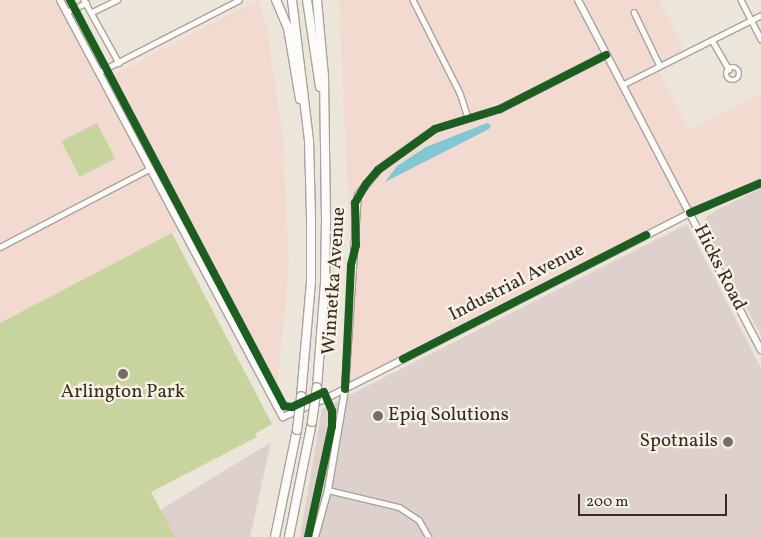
<!DOCTYPE html>
<style>
body{margin:0}
#map{position:relative;width:761px;height:537px;overflow:hidden;background:#ece6da;font-family:Vollkorn,serif}
div>[style]{position:absolute}
.built>*{inset:0;background:#f2dad1}
.industrial>*{inset:0;background:#ded0cd}
.green>*{inset:0;background:#c8d49d;transform-origin:0 0}
.water>*{inset:0;background:#82c8d4}
.roads{filter:drop-shadow(1px 0 #a8a39b) drop-shadow(-1px 0 #a8a39b) drop-shadow(0 1px #a8a39b) drop-shadow(0 -1px #a8a39b)}
.street>*{height:4.5px;margin:-2.25px;padding:0 2.25px;transform-origin:2.25px;border-radius:2.25px;background:#fcfbf9}
.street>.ring{margin:-2.25px;padding:0;box-sizing:content-box;background:none;border:4.5px solid #fcfbf9;border-radius:50%}
.secondary>*{height:6px;margin:-3px;padding:0 3px;transform-origin:3px;border-radius:3px;background:#fcfbf9}
.highway>*{height:8px;margin:-4px;padding:0 4px;transform-origin:4px;border-radius:4px;background:#fcfbf9}
.bridges{filter:drop-shadow(1px 0 #a8a39b) drop-shadow(-1px 0 #a8a39b) drop-shadow(0 1px #a8a39b) drop-shadow(0 -1px #a8a39b)}
.highway-bridge>*{height:8px;margin:-4px;padding:0 4px;transform-origin:4px;border-radius:4px;background:#fcfbf9}
.cycleway>*{height:8px;margin:-4px;padding:0 4px;transform-origin:4px;border-radius:4px;background:#1b5e20}
.dots>*{width:14px;height:14px;translate:-50% -50%;box-sizing:border-box;border:2px solid #f7f3e8;border-radius:50%}
span{translate:-50% -50%;white-space:nowrap;text-align:center;line-height:1.15;-webkit-text-stroke:4.5px #f7f3e8;paint-order:stroke}
.street-label{font-size:19px;color:#3b2a1e}
.poi-label{font-size:19px;color:#3b2a1e}
.left{translate:0 -50%;text-align:left}
.right{translate:-100% -50%;text-align:right}
.scale{position:absolute;left:578px;top:494px;width:149px;height:22px;box-sizing:border-box;border:2px solid #3b2a1e;border-top:0;padding-left:6px;font-size:15px;line-height:18px;white-space:nowrap;color:#3b2a1e;-webkit-text-stroke:4px #f7f3e8;paint-order:stroke}
</style>
<div id="map">
<div class="built">
<i style="clip-path:polygon(0 0,55px 0,178px 230px,0 323px)"></i>
<i style="clip-path:polygon(259px 0,267px 27px,283px 137px,289px 270px,275px 406px,103px 80px)"></i>
<i style="clip-path:polygon(339px 0,659px 0,686px 53px,657px 68px,689px 130px,761px 94px,761px 183px,690px 213px,345px 389px,351px 265px)"></i>
</div>
<div class="industrial">
<i style="clip-path:polygon(761px 188px,761px 336px,704px 226px,706px 217px,717px 210px)"></i>
<i style="clip-path:polygon(687px 224px,761px 368px,761px 537px,300px 537px,322px 409px)"></i>
<i style="clip-path:polygon(271px 442px,250px 537px,174px 537px,160px 510px)"></i>
</div>
<div class="green">
<i style="left:97px;top:123px;width:40px;height:40px;rotate:63deg"></i>
<i style="clip-path:polygon(172px 233px,272px 424px,255px 434px,257px 437px,151px 492px,175px 537px,0 537px,0 323px)"></i>
</div>
<div class="water">
<i style="clip-path:polygon(487px 123px,491px 125px,489px 129px,385px 182px,397px 166px,426px 147px)"></i>
</div>
<div class="roads">
<div class="street">
<i style="left:84px;top:0;width:72px;rotate:60.9deg"></i>
<i style="left:413px;top:0;width:104px;rotate:63.2deg"></i>
<i style="left:460px;top:93px;width:25px;rotate:72deg"></i>
<i style="left:741px;top:0;width:44px;rotate:62.9deg"></i>
<i style="left:66px;top:12px;width:22px;rotate:-24deg"></i>
<i style="left:92px;top:12px;width:28px;rotate:-26deg"></i>
<i style="left:634px;top:12px;width:60px;rotate:64.3deg"></i>
<i style="left:712px;top:40px;width:34px;rotate:60deg"></i>
<i class="ring" style="left:726px;top:67px;width:9.5px;height:9.5px"></i>
<i style="left:99px;top:72px;width:157px;rotate:-27.2deg"></i>
<i style="left:622px;top:85px;width:156px;rotate:-26.7deg"></i>
<i style="left:0;top:247px;width:168px;rotate:-27.6deg"></i>
<i style="left:328px;top:490px;width:73px;rotate:13.5deg"></i>
<i style="left:399px;top:507px;width:24px;rotate:33deg"></i>
<i style="left:419px;top:520px;width:20px;rotate:60deg"></i>
</div>
<div class="secondary">
<i style="left:60px;top:0;width:473px;rotate:61.9deg"></i>
<i style="left:283px;top:417px;width:48px;rotate:-23.4deg"></i>
<i style="left:327px;top:398px;width:407px;rotate:-27deg"></i>
<i style="left:690px;top:213px;width:77px;rotate:-22.9deg"></i>
<i style="left:578px;top:0;width:395px;rotate:62.4deg"></i>
<i style="left:315px;top:537px;width:49px;rotate:-74.5deg"></i>
<i style="left:328px;top:490px;width:102px;rotate:-80.4deg"></i>
<i style="left:345px;top:389px;width:194px;rotate:-86.2deg"></i>
<i style="left:358px;top:195px;width:32px;rotate:-51deg"></i>
<i style="left:378px;top:170px;width:70px;rotate:-35.7deg"></i>
<i style="left:435px;top:129px;width:68px;rotate:-17.1deg"></i>
<i style="left:500px;top:109px;width:119px;rotate:-27deg"></i>
</div>
<div class="highway">
<i style="left:276px;top:0;width:30px;rotate:67deg"></i>
<i style="left:288px;top:28px;width:72px;rotate:80.4deg"></i>
<i style="left:292px;top:0;width:141px;rotate:83.1deg"></i>
<i style="left:309px;top:140px;width:78px;rotate:88.5deg"></i>
<i style="left:311px;top:218px;width:64px;rotate:90deg"></i>
<i style="left:311px;top:282px;width:114px;rotate:95deg"></i>
<i style="left:307px;top:0;width:88px;rotate:81.5deg"></i>
<i style="left:317px;top:387px;width:104px;rotate:-85.6deg"></i>
<i style="left:325px;top:283px;width:64px;rotate:-89.1deg"></i>
<i style="left:326px;top:219px;width:143px;rotate:-90.8deg"></i>
<i style="left:324px;top:76px;width:76px;rotate:-95.3deg"></i>
<i style="left:275px;top:537px;width:109px;rotate:-78.4deg"></i>
<i style="left:289px;top:537px;width:117px;rotate:-78.7deg"></i>
</div>
</div>
<div class="bridges">
<div class="highway-bridge">
<i style="left:312px;top:422px;width:35px;rotate:-82deg"></i>
<i style="left:297px;top:430px;width:34px;rotate:-83deg"></i>
</div>
</div>
<div class="cycleway">
<i style="left:70px;top:0;width:459px;rotate:62.2deg"></i>
<i style="left:284px;top:406px;width:8px;rotate:7deg"></i>
<i style="left:292px;top:407px;width:35px;rotate:-25deg"></i>
<i style="left:324px;top:392px;width:21px;rotate:67deg"></i>
<i style="left:332px;top:411px;width:15px;rotate:90deg"></i>
<i style="left:332px;top:426px;width:114px;rotate:102.2deg"></i>
<i style="left:690px;top:213px;width:77px;rotate:-22.9deg"></i>
<i style="left:403px;top:359px;width:273px;rotate:-27deg"></i>
<i style="left:345px;top:389px;width:124px;rotate:-87.2deg"></i>
<i style="left:351px;top:265px;width:21px;rotate:-76deg"></i>
<i style="left:356px;top:245px;width:42px;rotate:-91.4deg"></i>
<i style="left:355px;top:203px;width:22px;rotate:-60deg"></i>
<i style="left:366px;top:184px;width:18px;rotate:-49deg"></i>
<i style="left:378px;top:170px;width:70px;rotate:-35.7deg"></i>
<i style="left:435px;top:129px;width:68px;rotate:-17.1deg"></i>
<i style="left:500px;top:109px;width:119px;rotate:-27deg"></i>
</div>
<div class="dots">
<i style="left:123px;top:374px;background:#796c60"></i>
<i style="left:378px;top:416px;background:#796c60"></i>
<i style="left:728px;top:442px;background:#796c60"></i>
</div>
<div class="street-label">
<span style="left:719px;top:268px;rotate:63deg">Hicks Road</span>
<span style="left:335px;top:281px;rotate:-86deg">Winnetka Avenue</span>
<span style="left:517px;top:283px;rotate:-27deg">Industrial Avenue</span>
</div>
<div class="poi-label">
<span style="left:123px;top:393px">Arlington Park</span>
<span class="left" style="left:388px;top:416px">Epiq Solutions</span>
<span class="right" style="left:718px;top:442px">Spotnails</span>
</div>
<div class="scale">200 m</div>
</div>
